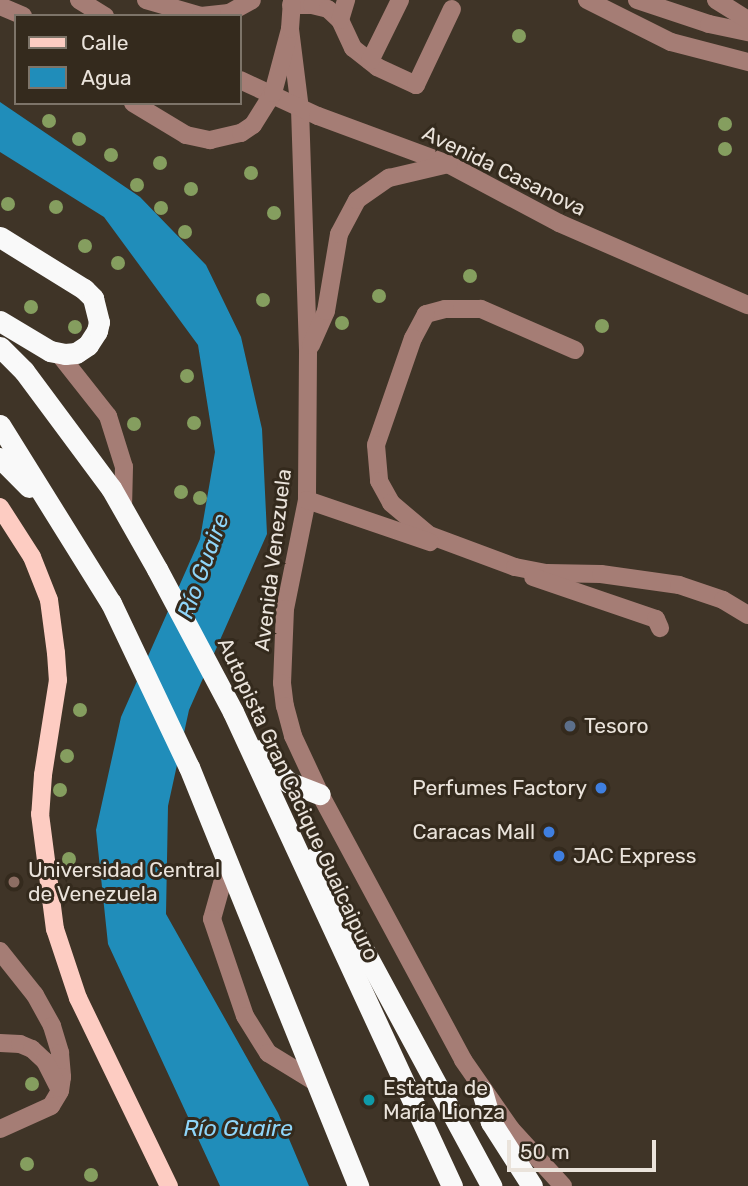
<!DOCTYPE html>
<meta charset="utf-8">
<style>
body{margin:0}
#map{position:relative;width:748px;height:1186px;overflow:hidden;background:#3f3427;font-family:Rubik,sans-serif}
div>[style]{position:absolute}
.water>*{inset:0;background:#208dba}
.minor>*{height:18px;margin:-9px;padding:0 9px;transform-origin:9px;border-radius:9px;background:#a57d75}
.major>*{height:18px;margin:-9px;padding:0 9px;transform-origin:9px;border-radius:9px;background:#fdccc2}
.highway>*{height:21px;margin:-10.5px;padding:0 10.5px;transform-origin:10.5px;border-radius:10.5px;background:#f9f9f9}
.trees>*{width:14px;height:14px;margin:-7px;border-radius:50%;background:#859e5f}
.dots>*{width:19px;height:19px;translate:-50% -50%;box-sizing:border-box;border:4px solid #342a1d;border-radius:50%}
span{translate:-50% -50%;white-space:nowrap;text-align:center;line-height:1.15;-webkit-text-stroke:6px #342a1d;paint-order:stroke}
.street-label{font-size:21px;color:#eae3db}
.poi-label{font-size:21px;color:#eae3db}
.left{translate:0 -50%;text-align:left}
.right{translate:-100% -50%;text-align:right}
.water-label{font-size:23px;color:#8fd5f9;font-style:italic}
.legend{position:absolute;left:14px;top:14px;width:228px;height:91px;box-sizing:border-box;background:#342a1d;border:2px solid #7d7469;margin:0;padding:9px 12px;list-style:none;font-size:21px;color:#eae3db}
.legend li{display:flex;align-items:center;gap:14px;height:35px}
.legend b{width:35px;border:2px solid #7d7469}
.scale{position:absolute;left:507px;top:1140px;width:149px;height:32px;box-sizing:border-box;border:4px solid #eae3db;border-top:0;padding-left:9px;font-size:21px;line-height:24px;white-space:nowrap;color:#eae3db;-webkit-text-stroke:5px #342a1d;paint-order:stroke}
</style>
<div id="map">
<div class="water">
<i style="clip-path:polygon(0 102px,140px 197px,206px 265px,241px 337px,262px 429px,267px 534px,189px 710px,168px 806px,166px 914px,278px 1113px,309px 1186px,220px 1186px,108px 944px,96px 830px,121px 717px,200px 539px,215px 452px,198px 345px,104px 217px,0 152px)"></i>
</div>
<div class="minor">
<i style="left:79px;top:0;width:31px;rotate:32deg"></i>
<i style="left:146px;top:0;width:57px;rotate:16.2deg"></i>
<i style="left:587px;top:0;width:94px;rotate:26.6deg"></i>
<i style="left:671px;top:42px;width:80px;rotate:14.6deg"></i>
<i style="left:637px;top:0;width:76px;rotate:18.4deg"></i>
<i style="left:709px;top:24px;width:40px;rotate:12deg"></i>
<i style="left:716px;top:0;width:38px;rotate:32deg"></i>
<i style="left:291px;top:5px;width:21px"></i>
<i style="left:312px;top:5px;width:16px;rotate:14deg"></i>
<i style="left:328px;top:9px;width:16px;rotate:43deg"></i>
<i style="left:340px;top:20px;width:31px;rotate:65deg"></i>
<i style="left:353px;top:48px;width:31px;rotate:38deg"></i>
<i style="left:377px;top:67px;width:43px;rotate:24.8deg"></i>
<i style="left:416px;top:85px;width:84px;rotate:-64.7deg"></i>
<i style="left:0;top:6px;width:25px;rotate:23deg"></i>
<i style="left:201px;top:16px;width:28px;rotate:-6deg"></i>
<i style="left:229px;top:13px;width:26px;rotate:-29deg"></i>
<i style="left:340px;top:20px;width:21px;rotate:-73deg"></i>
<i style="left:290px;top:29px;width:81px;rotate:82.9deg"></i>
<i style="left:300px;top:109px;width:243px;rotate:88.1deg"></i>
<i style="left:308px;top:352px;width:148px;rotate:90.4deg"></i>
<i style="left:307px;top:500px;width:111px;rotate:101.4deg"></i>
<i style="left:285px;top:609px;width:74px;rotate:92.3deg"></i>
<i style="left:282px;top:683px;width:23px;rotate:83deg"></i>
<i style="left:285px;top:706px;width:31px;rotate:75deg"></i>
<i style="left:293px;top:736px;width:64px;rotate:65deg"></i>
<i style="left:320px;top:794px;width:302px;rotate:61.7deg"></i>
<i style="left:463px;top:1060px;width:84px;rotate:55.2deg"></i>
<i style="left:511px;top:1129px;width:77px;rotate:47.6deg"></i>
<i style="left:370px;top:61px;width:68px;rotate:-63.8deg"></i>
<i style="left:240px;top:80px;width:86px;rotate:24.8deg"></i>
<i style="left:318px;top:116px;width:139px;rotate:20.3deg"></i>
<i style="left:448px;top:164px;width:126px;rotate:28deg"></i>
<i style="left:559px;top:223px;width:206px;rotate:23.5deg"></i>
<i style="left:133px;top:103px;width:62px;rotate:31.1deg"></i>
<i style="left:186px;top:135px;width:25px;rotate:12deg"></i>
<i style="left:210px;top:140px;width:32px;rotate:-13deg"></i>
<i style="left:241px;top:133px;width:14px;rotate:-34deg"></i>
<i style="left:253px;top:125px;width:38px;rotate:-58deg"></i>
<i style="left:273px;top:93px;width:66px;rotate:-75.1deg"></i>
<i style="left:290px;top:29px;width:29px;rotate:-86deg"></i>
<i style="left:311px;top:345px;width:37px;rotate:-66deg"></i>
<i style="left:326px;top:311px;width:78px;rotate:-80.4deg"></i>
<i style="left:339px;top:234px;width:38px;rotate:-62deg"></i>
<i style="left:357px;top:200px;width:39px;rotate:-35deg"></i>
<i style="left:389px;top:178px;width:61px;rotate:-13.3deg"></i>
<i style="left:575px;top:350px;width:103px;rotate:-156.4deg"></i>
<i style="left:481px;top:309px;width:36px;rotate:180deg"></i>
<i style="left:445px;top:309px;width:20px;rotate:165deg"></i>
<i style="left:426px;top:314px;width:27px;rotate:118deg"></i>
<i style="left:413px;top:338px;width:113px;rotate:109.1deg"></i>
<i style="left:376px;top:445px;width:36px;rotate:85deg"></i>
<i style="left:379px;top:481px;width:25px;rotate:61deg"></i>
<i style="left:391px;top:503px;width:50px;rotate:40.1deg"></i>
<i style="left:429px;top:535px;width:92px;rotate:20.4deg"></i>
<i style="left:515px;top:567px;width:33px;rotate:11deg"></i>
<i style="left:547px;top:573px;width:54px;rotate:1.1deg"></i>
<i style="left:601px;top:574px;width:79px;rotate:8deg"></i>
<i style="left:679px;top:585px;width:46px;rotate:18.8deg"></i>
<i style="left:723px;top:600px;width:29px;rotate:31deg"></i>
<i style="left:59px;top:354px;width:79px;rotate:51.7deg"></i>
<i style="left:108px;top:416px;width:53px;rotate:72.6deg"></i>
<i style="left:124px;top:467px;width:42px;rotate:91.4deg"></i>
<i style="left:307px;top:500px;width:130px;rotate:18.9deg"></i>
<i style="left:533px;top:577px;width:130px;rotate:18.9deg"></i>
<i style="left:656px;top:619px;width:10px;rotate:66deg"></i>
<i style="left:228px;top:862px;width:59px;rotate:105.7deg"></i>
<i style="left:212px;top:919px;width:102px;rotate:71.2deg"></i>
<i style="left:245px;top:1016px;width:44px;rotate:58.1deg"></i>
<i style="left:268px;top:1053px;width:57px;rotate:31.5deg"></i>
<i style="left:0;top:951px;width:56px;rotate:51.5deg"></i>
<i style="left:35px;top:995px;width:35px;rotate:61deg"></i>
<i style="left:52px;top:1026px;width:28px;rotate:73deg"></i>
<i style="left:60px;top:1053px;width:24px;rotate:85deg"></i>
<i style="left:62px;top:1077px;width:14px;rotate:98deg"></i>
<i style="left:60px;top:1091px;width:17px;rotate:121deg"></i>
<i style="left:51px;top:1106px;width:56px;rotate:155.7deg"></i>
<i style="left:0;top:1043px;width:20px;rotate:3deg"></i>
<i style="left:20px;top:1044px;width:13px;rotate:23deg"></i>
<i style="left:32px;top:1049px;width:18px;rotate:43deg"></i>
<i style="left:45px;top:1061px;width:30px;rotate:63deg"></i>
</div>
<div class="major">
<i style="left:0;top:507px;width:59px;rotate:57.4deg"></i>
<i style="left:32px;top:557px;width:46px;rotate:68.4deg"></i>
<i style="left:49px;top:600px;width:53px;rotate:82.5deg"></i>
<i style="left:56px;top:653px;width:27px;rotate:86deg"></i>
<i style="left:58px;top:680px;width:96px;rotate:99deg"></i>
<i style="left:43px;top:775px;width:39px;rotate:94deg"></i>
<i style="left:40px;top:814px;width:116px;rotate:82.6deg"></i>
<i style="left:55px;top:929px;width:73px;rotate:71.6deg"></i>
<i style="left:78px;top:998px;width:209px;rotate:64.2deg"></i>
</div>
<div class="highway">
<i style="left:0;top:237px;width:99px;rotate:31.8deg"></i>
<i style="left:84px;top:289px;width:13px;rotate:45deg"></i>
<i style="left:93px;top:298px;width:25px;rotate:76deg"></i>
<i style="left:99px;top:322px;width:9px;rotate:103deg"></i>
<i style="left:97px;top:331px;width:17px;rotate:123deg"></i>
<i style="left:88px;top:345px;width:14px;rotate:146deg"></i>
<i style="left:76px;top:353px;width:11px;rotate:175deg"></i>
<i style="left:65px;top:354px;width:15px;rotate:-169deg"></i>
<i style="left:50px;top:351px;width:58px;rotate:-149deg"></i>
<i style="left:0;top:347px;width:34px;rotate:45deg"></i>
<i style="left:24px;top:371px;width:146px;rotate:53.4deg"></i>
<i style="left:111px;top:488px;width:93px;rotate:60.4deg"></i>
<i style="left:157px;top:569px;width:162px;rotate:62deg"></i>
<i style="left:233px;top:712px;width:522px;rotate:65.2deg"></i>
<i style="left:0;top:425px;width:210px;rotate:58.1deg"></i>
<i style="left:111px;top:603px;width:182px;rotate:64.6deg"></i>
<i style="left:189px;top:767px;width:452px;rotate:68deg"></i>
<i style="left:0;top:458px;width:41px;rotate:45deg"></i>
<i style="left:263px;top:749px;width:19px;rotate:62deg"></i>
<i style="left:272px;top:766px;width:23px;rotate:45deg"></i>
<i style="left:288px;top:782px;width:34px;rotate:21deg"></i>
<i style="left:314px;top:858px;width:373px;rotate:61.6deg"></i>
<i style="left:482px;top:1091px;width:32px;rotate:74deg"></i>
<i style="left:491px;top:1122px;width:76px;rotate:57.4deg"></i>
</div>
<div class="trees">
<i style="left:519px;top:36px"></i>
<i style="left:49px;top:121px"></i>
<i style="left:725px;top:124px"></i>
<i style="left:79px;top:139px"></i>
<i style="left:725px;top:149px"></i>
<i style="left:111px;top:155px"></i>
<i style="left:160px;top:163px"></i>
<i style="left:251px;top:173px"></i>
<i style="left:137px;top:185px"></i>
<i style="left:191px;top:189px"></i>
<i style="left:8px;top:204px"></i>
<i style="left:56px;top:207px"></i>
<i style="left:161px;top:208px"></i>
<i style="left:274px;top:213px"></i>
<i style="left:185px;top:232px"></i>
<i style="left:85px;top:246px"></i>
<i style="left:118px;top:263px"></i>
<i style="left:470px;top:276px"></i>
<i style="left:379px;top:296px"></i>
<i style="left:263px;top:300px"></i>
<i style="left:31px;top:307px"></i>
<i style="left:342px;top:323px"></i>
<i style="left:602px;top:326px"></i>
<i style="left:75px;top:327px"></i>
<i style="left:187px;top:376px"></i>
<i style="left:194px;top:423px"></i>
<i style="left:134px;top:424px"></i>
<i style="left:181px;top:492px"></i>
<i style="left:200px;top:498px"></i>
<i style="left:80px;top:710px"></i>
<i style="left:67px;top:756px"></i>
<i style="left:60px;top:790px"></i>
<i style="left:69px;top:859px"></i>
<i style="left:74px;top:895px"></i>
<i style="left:32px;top:1084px"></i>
<i style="left:27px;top:1164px"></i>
<i style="left:91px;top:1175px"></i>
</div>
<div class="dots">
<i style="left:570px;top:726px;background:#5c6f8a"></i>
<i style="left:601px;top:788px;background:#3f7fe0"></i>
<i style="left:549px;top:832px;background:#3f7fe0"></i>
<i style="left:559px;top:856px;background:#3f7fe0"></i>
<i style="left:14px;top:882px;background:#8d6e63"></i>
<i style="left:369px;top:1100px;background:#0f9aa8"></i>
</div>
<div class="street-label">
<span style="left:504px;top:171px;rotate:26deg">Avenida Casanova</span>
<span style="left:273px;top:560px;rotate:-83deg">Avenida Venezuela</span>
<span style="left:298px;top:799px;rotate:65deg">Autopista Gran Cacique Guaicaipuro</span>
</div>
<div class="poi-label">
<span class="left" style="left:584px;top:726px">Tesoro</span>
<span class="right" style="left:587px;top:788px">Perfumes Factory</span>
<span class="right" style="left:535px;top:832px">Caracas Mall</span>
<span class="left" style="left:573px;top:856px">JAC Express</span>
<span class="left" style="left:28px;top:882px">Universidad Central<br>de Venezuela</span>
<span class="left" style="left:383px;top:1100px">Estatua de<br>María Lionza</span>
</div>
<div class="water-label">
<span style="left:203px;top:566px;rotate:-70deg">Río Guaire</span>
<span style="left:238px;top:1128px">Río Guaire</span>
</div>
<ul class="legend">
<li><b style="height:9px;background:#fdccc2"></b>Calle</li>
<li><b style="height:19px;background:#208dba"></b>Agua</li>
</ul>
<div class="scale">50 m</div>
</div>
